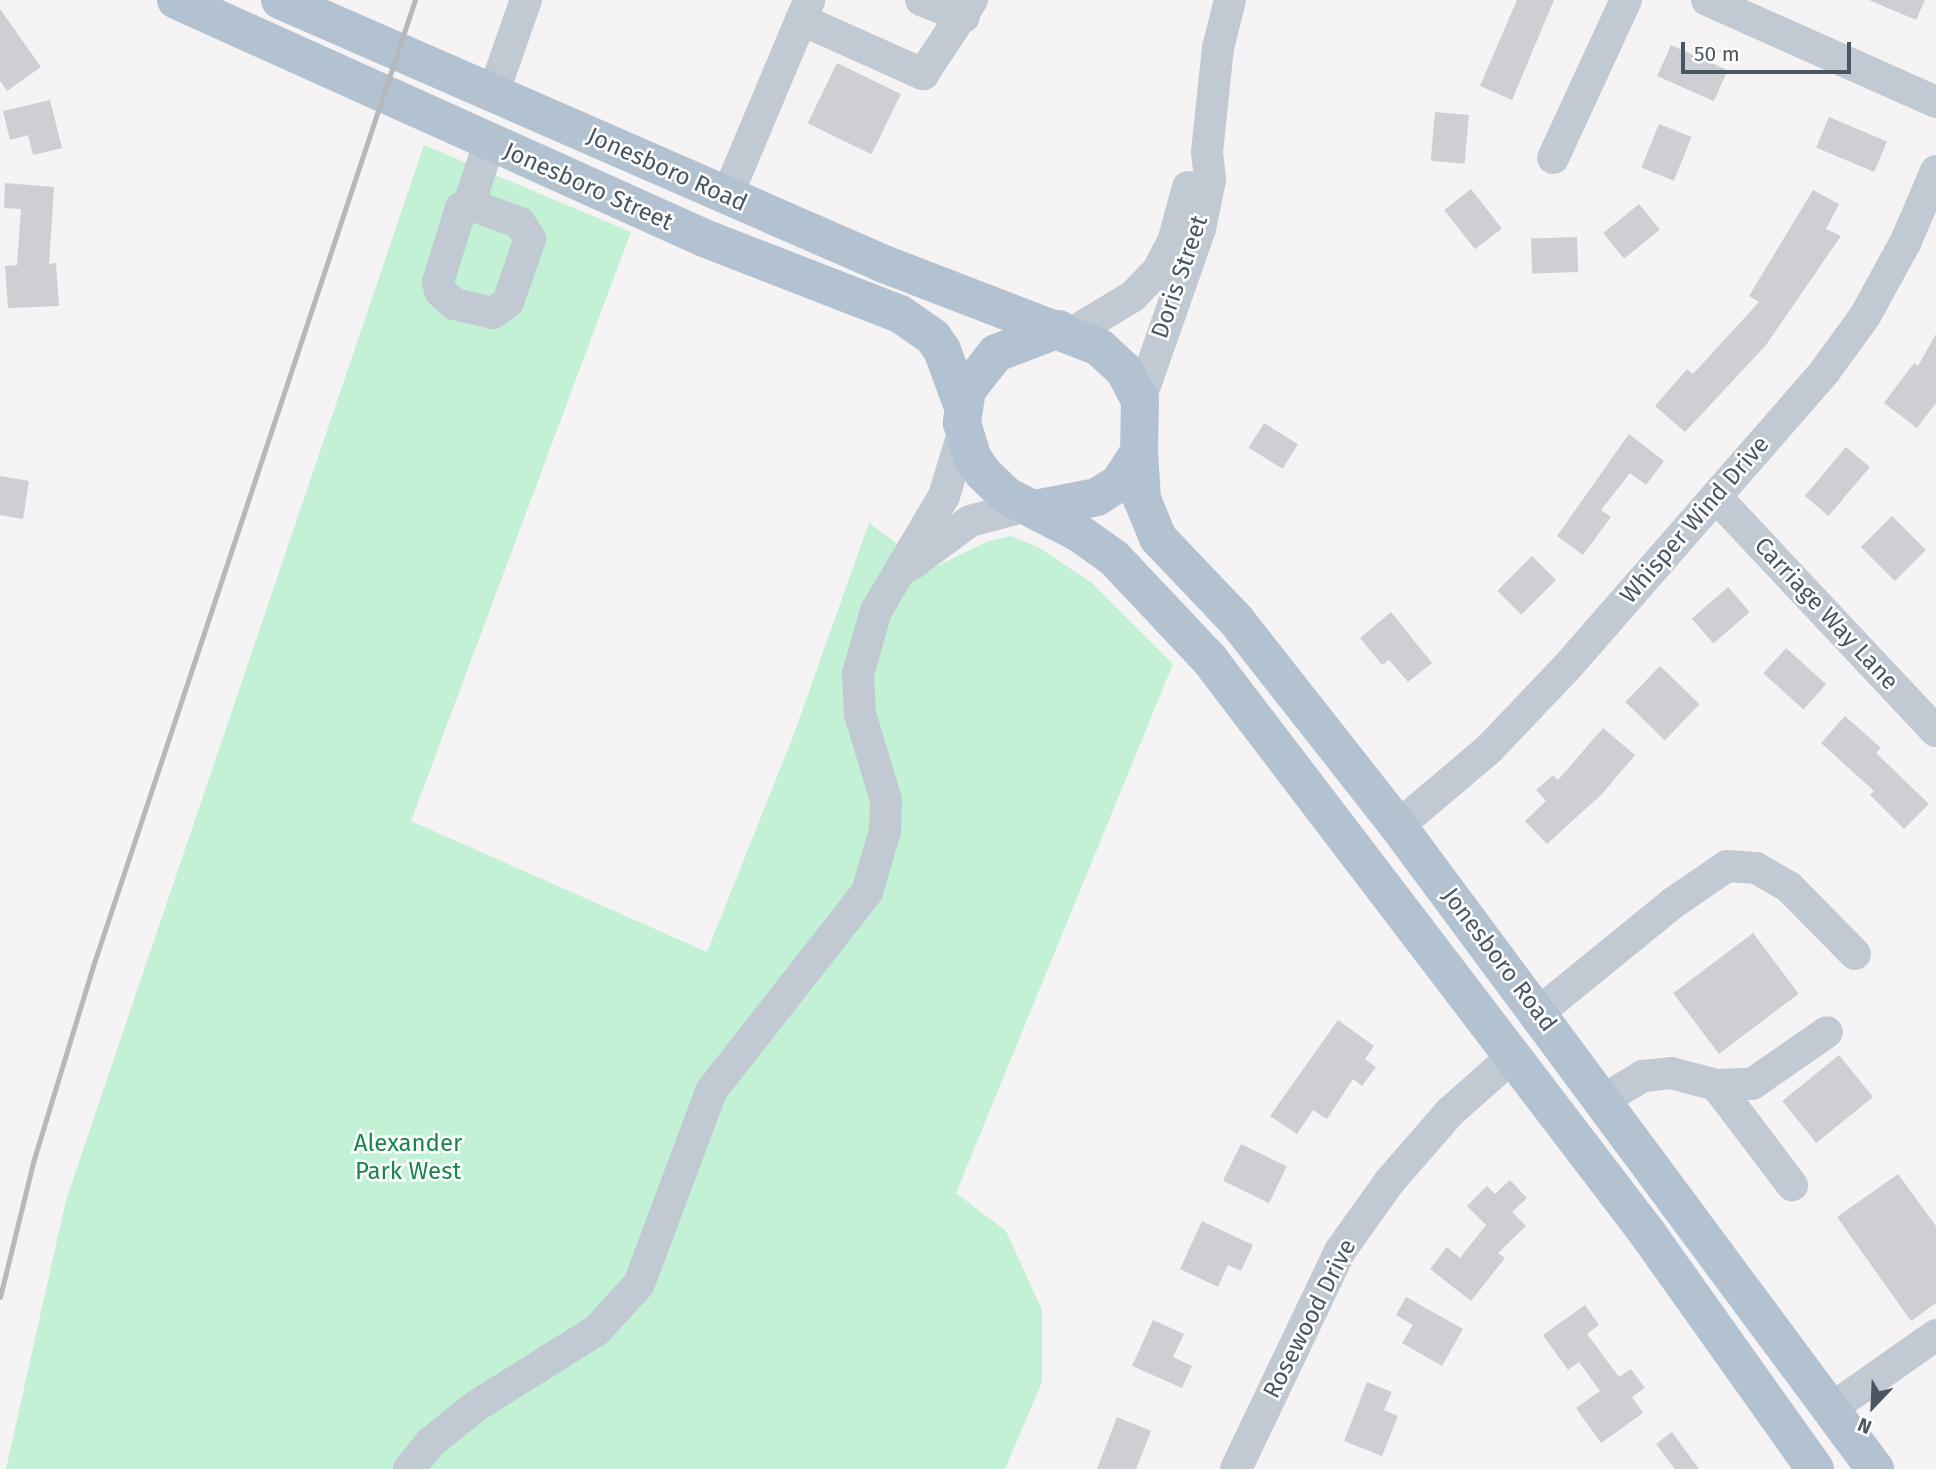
<!DOCTYPE html>
<style>
body{margin:0}
#map{position:relative;width:1936px;height:1469px;overflow:hidden;background:#f5f3f3;font-family:"Fira Sans",sans-serif}
div>[style]{position:absolute}
.green>*{inset:0;background:#c3f1d5}
.building>*{inset:0;background:#cdcfd5;transform-origin:0 0}
.minor>*{height:32px;margin:-16px;padding:0 16px;transform-origin:16px;border-radius:16px;background:#c1cad2}
.major>*{height:38px;margin:-19px;padding:0 19px;transform-origin:19px;border-radius:19px;background:#b3c2d1}
.rail>*{height:5px;margin:-2.5px;padding:0 2.5px;transform-origin:2.5px;border-radius:2.5px;background:#b5b8bd}
span{translate:-50% -50%;white-space:nowrap;text-align:center;line-height:1.15;-webkit-text-stroke:5px #fff;paint-order:stroke}
.street-label{font-size:24px;color:#4a5661}
.park-label{font-size:24px;color:#17864f}
.north{position:absolute;left:1838px;top:1371px;width:70px;height:70px;-webkit-text-stroke:5px #fff;paint-order:stroke;rotate:203deg;font-size:19px;font-weight:700;line-height:28px;text-align:center;color:#4a5661}
.north::after{content:'';display:block;margin:auto;width:24px;height:32px;background:#4a5661;clip-path:polygon(50% 0,100% 100%,50% 72%,0 100%)}
.scale{position:absolute;left:1681px;top:42px;width:170px;height:32px;box-sizing:border-box;border:4px solid #4a5661;border-top:0;padding-left:9px;font-size:21px;line-height:24px;white-space:nowrap;color:#4a5661;-webkit-text-stroke:5px #fff;paint-order:stroke}
</style>
<div id="map">
<div class="green">
<i style="clip-path:polygon(424px 145px,631px 232px,411px 821px,707px 952px,792px 739px,869px 523px,931px 569px,988px 541px,1011px 536px,1038px 547px,1092px 583px,1173px 664px,956px 1193px,1006px 1231px,1042px 1310px,1042px 1382px,1005px 1469px,6px 1469px,66px 1200px)"></i>
</div>
<div class="building">
<i style="clip-path:polygon(1517px 0,1554px 0,1512px 100px,1480px 86px)"></i>
<i style="clip-path:polygon(1869px 0,1925px 0,1916px 20px)"></i>
<i style="clip-path:polygon(0 9px,41px 67px,7px 91px,0 81px)"></i>
<i style="left:1671px;top:45px;width:62px;height:34px;rotate:24deg"></i>
<i style="left:837px;top:63px;width:71px;height:67px;rotate:26deg"></i>
<i style="clip-path:polygon(50px 100px,62px 148px,33px 155px,28px 135px,10px 140px,3px 111px)"></i>
<i style="left:1435px;top:112px;width:34px;height:49px;rotate:5deg"></i>
<i style="left:1829px;top:117px;width:63px;height:33px;rotate:23deg"></i>
<i style="left:1659px;top:124px;width:35px;height:47px;rotate:22deg"></i>
<i style="clip-path:polygon(5px 183px,54px 187px,49px 264px,56px 263px,59px 306px,8px 308px,5px 266px,17px 265px,21px 209px,4px 208px)"></i>
<i style="left:1471px;top:189px;width:50px;height:34px;rotate:52deg"></i>
<i style="clip-path:polygon(1813px 190px,1839px 204px,1826px 229px,1841px 236px,1766px 345px,1685px 432px,1655px 406px,1687px 369px,1693px 374px,1759px 302px,1749px 296px)"></i>
<i style="left:1639px;top:204px;width:33px;height:46px;rotate:51deg"></i>
<i style="left:1577px;top:237px;width:35px;height:46px;rotate:88deg"></i>
<i style="clip-path:polygon(1936px 334px,1936px 403px,1917px 428px,1884px 403px,1914px 363px,1918px 366px)"></i>
<i style="left:1264px;top:423px;width:40px;height:29px;rotate:32deg"></i>
<i style="clip-path:polygon(1629px 434px,1664px 461px,1646px 485px,1630px 473px,1601px 510px,1611px 517px,1583px 555px,1557px 536px)"></i>
<i style="left:1846px;top:447px;width:31px;height:64px;rotate:40deg"></i>
<i style="clip-path:polygon(0 476px,29px 481px,23px 519px,0 515px)"></i>
<i style="left:1892px;top:516px;width:48px;height:44px;rotate:45deg"></i>
<i style="left:1532px;top:556px;width:34px;height:49px;rotate:45deg"></i>
<i style="left:1728px;top:587px;width:33px;height:48px;rotate:49deg"></i>
<i style="clip-path:polygon(1391px 612px,1432px 663px,1408px 682px,1389px 660px,1382px 665px,1360px 638px)"></i>
<i style="left:1786px;top:648px;width:54px;height:34px;rotate:42deg"></i>
<i style="left:1660px;top:666px;width:55px;height:50px;rotate:44deg"></i>
<i style="clip-path:polygon(1845px 716px,1881px 748px,1876px 753px,1929px 804px,1904px 829px,1870px 795px,1874px 791px,1821px 743px)"></i>
<i style="clip-path:polygon(1603px 728px,1635px 755px,1602px 794px,1547px 844px,1525px 821px,1546px 801px,1536px 790px,1553px 775px,1558px 780px)"></i>
<i style="left:1753px;top:933px;width:76px;height:100px;rotate:53deg"></i>
<i style="clip-path:polygon(1338px 1020px,1374px 1046px,1365px 1059px,1376px 1067px,1362px 1086px,1353px 1079px,1327px 1119px,1313px 1110px,1297px 1134px,1270px 1116px)"></i>
<i style="left:1839px;top:1055px;width:54px;height:73px;rotate:51deg"></i>
<i style="left:1241px;top:1144px;width:51px;height:41px;rotate:26deg"></i>
<i style="clip-path:polygon(1898px 1174px,1936px 1226px,1936px 1303px,1911px 1321px,1837px 1217px)"></i>
<i style="clip-path:polygon(1510px 1180px,1527px 1198px,1512px 1212px,1526px 1226px,1498px 1253px,1505px 1258px,1471px 1301px,1430px 1269px,1447px 1247px,1460px 1258px,1486px 1225px,1467px 1206px,1487px 1186px,1495px 1194px)"></i>
<i style="clip-path:polygon(1202px 1221px,1253px 1245px,1241px 1271px,1228px 1265px,1218px 1287px,1180px 1269px)"></i>
<i style="clip-path:polygon(1406px 1297px,1463px 1329px,1442px 1366px,1402px 1343px,1413px 1325px,1396px 1315px)"></i>
<i style="clip-path:polygon(1585px 1305px,1599px 1325px,1587px 1334px,1619px 1377px,1631px 1369px,1645px 1388px,1632px 1397px,1643px 1413px,1601px 1443px,1576px 1408px,1600px 1391px,1579px 1362px,1568px 1370px,1543px 1335px)"></i>
<i style="clip-path:polygon(1153px 1320px,1184px 1334px,1173px 1357px,1192px 1366px,1182px 1388px,1132px 1366px)"></i>
<i style="clip-path:polygon(1367px 1382px,1392px 1392px,1384px 1410px,1398px 1416px,1382px 1456px,1344px 1441px)"></i>
<i style="clip-path:polygon(1117px 1417px,1151px 1431px,1136px 1469px,1097px 1469px)"></i>
<i style="clip-path:polygon(1672px 1432px,1699px 1469px,1675px 1469px,1656px 1444px)"></i>
</div>
<div class="minor">
<i style="left:921px;top:0;width:46px;rotate:21.6deg"></i>
<i style="left:1707px;top:0;width:251px;rotate:24deg"></i>
<i style="left:802px;top:20px;width:133px;rotate:24.1deg"></i>
<i style="left:923px;top:74px;width:89px;rotate:-56.5deg"></i>
<i style="left:493px;top:94px;width:100px;rotate:-70.7deg"></i>
<i style="left:1553px;top:158px;width:174px;rotate:-65.2deg"></i>
<i style="left:727px;top:196px;width:212px;rotate:-67.2deg"></i>
<i style="left:469px;top:204px;width:9px;rotate:153deg"></i>
<i style="left:461px;top:208px;width:77px;rotate:107.3deg"></i>
<i style="left:438px;top:282px;width:9px;rotate:77deg"></i>
<i style="left:440px;top:291px;width:19px;rotate:43deg"></i>
<i style="left:454px;top:304px;width:40px;rotate:13deg"></i>
<i style="left:493px;top:313px;width:19px;rotate:-36deg"></i>
<i style="left:508px;top:302px;width:67px;rotate:-70.8deg"></i>
<i style="left:530px;top:239px;width:19px;rotate:-122deg"></i>
<i style="left:520px;top:223px;width:54px;rotate:-159.6deg"></i>
<i style="left:469px;top:204px;width:63px;rotate:-71.6deg"></i>
<i style="left:1072px;top:333px;width:71px;rotate:-31.2deg"></i>
<i style="left:1133px;top:296px;width:36px;rotate:-46deg"></i>
<i style="left:1158px;top:270px;width:32px;rotate:-62deg"></i>
<i style="left:1173px;top:242px;width:57px;rotate:-74.7deg"></i>
<i style="left:1140px;top:400px;width:181px;rotate:-70.7deg"></i>
<i style="left:1200px;top:229px;width:50px;rotate:-78.5deg"></i>
<i style="left:1210px;top:180px;width:28px;rotate:-96deg"></i>
<i style="left:1207px;top:152px;width:105px;rotate:-84deg"></i>
<i style="left:1218px;top:48px;width:49px;rotate:-76deg"></i>
<i style="left:1716px;top:497px;width:321px;rotate:46.8deg"></i>
<i style="left:909px;top:566px;width:76px;rotate:-36.4deg"></i>
<i style="left:970px;top:521px;width:58px;rotate:-15deg"></i>
<i style="left:1398px;top:826px;width:118px;rotate:-40.2deg"></i>
<i style="left:1488px;top:750px;width:116px;rotate:-46.4deg"></i>
<i style="left:1568px;top:666px;width:391px;rotate:-48.9deg"></i>
<i style="left:1825px;top:371px;width:68px;rotate:-54deg"></i>
<i style="left:1865px;top:316px;width:85px;rotate:-61.3deg"></i>
<i style="left:1906px;top:241px;width:76px;rotate:-66.8deg"></i>
<i style="left:1538px;top:1013px;width:174px;rotate:-39.2deg"></i>
<i style="left:1673px;top:903px;width:65px;rotate:-34.4deg"></i>
<i style="left:1727px;top:866px;width:29px;rotate:4deg"></i>
<i style="left:1756px;top:868px;width:38px;rotate:30deg"></i>
<i style="left:1789px;top:887px;width:94px;rotate:45.4deg"></i>
<i style="left:1716px;top:1085px;width:126px;rotate:52.8deg"></i>
<i style="left:1603px;top:1100px;width:47px;rotate:-31deg"></i>
<i style="left:1643px;top:1076px;width:28px;rotate:-6deg"></i>
<i style="left:1671px;top:1073px;width:47px;rotate:14.9deg"></i>
<i style="left:1716px;top:1085px;width:36px;rotate:-2deg"></i>
<i style="left:1752px;top:1084px;width:91px;rotate:-34.7deg"></i>
<i style="left:1832px;top:1408px;width:127px;rotate:-35.1deg"></i>
<i style="left:409px;top:1469px;width:33px;rotate:-51deg"></i>
<i style="left:430px;top:1443px;width:59px;rotate:-38.8deg"></i>
<i style="left:476px;top:1406px;width:143px;rotate:-32.1deg"></i>
<i style="left:597px;top:1330px;width:62px;rotate:-47.6deg"></i>
<i style="left:639px;top:1284px;width:206px;rotate:-69.5deg"></i>
<i style="left:711px;top:1091px;width:253px;rotate:-51.9deg"></i>
<i style="left:867px;top:892px;width:64px;rotate:-73.6deg"></i>
<i style="left:885px;top:831px;width:31px;rotate:-88deg"></i>
<i style="left:886px;top:800px;width:90px;rotate:-106.8deg"></i>
<i style="left:860px;top:714px;width:40px;rotate:-92.9deg"></i>
<i style="left:858px;top:674px;width:66px;rotate:-74.1deg"></i>
<i style="left:876px;top:611px;width:134px;rotate:-59.4deg"></i>
<i style="left:944px;top:496px;width:69px;rotate:-73.1deg"></i>
<i style="left:1236px;top:1469px;width:242px;rotate:-64.5deg"></i>
<i style="left:1340px;top:1251px;width:86px;rotate:-54.5deg"></i>
<i style="left:1390px;top:1181px;width:91px;rotate:-49deg"></i>
<i style="left:1450px;top:1112px;width:84px;rotate:-41.6deg"></i>
</div>
<div class="major">
<i style="left:176px;top:0;width:579px;rotate:24.26deg"></i>
<i style="left:704px;top:238px;width:210px;rotate:21.2deg"></i>
<i style="left:900px;top:314px;width:40px;rotate:34.9deg"></i>
<i style="left:933px;top:337px;width:16px;rotate:55deg"></i>
<i style="left:942px;top:350px;width:58px;rotate:69.7deg"></i>
<i style="left:280px;top:0;width:659px;rotate:23.61deg"></i>
<i style="left:884px;top:264px;width:230px;rotate:21.1deg"></i>
<i style="left:1099px;top:347px;width:34px;rotate:43deg"></i>
<i style="left:1124px;top:370px;width:34px;rotate:62deg"></i>
<i style="left:1140px;top:400px;width:52px;rotate:91.1deg"></i>
<i style="left:1139px;top:452px;width:37px;rotate:123deg"></i>
<i style="left:1119px;top:483px;width:26px;rotate:148deg"></i>
<i style="left:1097px;top:497px;width:63px;rotate:169deg"></i>
<i style="left:1059px;top:329px;width:67px;rotate:159.1deg"></i>
<i style="left:996px;top:353px;width:47px;rotate:128.1deg"></i>
<i style="left:967px;top:390px;width:33px;rotate:99deg"></i>
<i style="left:962px;top:423px;width:37px;rotate:73deg"></i>
<i style="left:973px;top:458px;width:18px;rotate:56deg"></i>
<i style="left:983px;top:473px;width:33px;rotate:44deg"></i>
<i style="left:1007px;top:496px;width:81px;rotate:27.2deg"></i>
<i style="left:1079px;top:533px;width:43px;rotate:35.5deg"></i>
<i style="left:1114px;top:558px;width:140px;rotate:46.7deg"></i>
<i style="left:1210px;top:660px;width:722px;rotate:52.65deg"></i>
<i style="left:1648px;top:1234px;width:288px;rotate:54.6deg"></i>
<i style="left:1139px;top:452px;width:47px;rotate:86.3deg"></i>
<i style="left:1142px;top:499px;width:42px;rotate:67.7deg"></i>
<i style="left:1158px;top:538px;width:113px;rotate:46.4deg"></i>
<i style="left:1236px;top:620px;width:262px;rotate:51.8deg"></i>
<i style="left:1398px;top:826px;width:801px;rotate:53.43deg"></i>
</div>
<div class="rail">
<i style="left:0;top:1297px;width:142px;rotate:-76.2deg"></i>
<i style="left:34px;top:1159px;width:202px;rotate:-73deg"></i>
<i style="left:93px;top:966px;width:1018px;rotate:-71.57deg"></i>
</div>
<div class="street-label">
<span style="left:667px;top:170px;rotate:24deg">Jonesboro Road</span>
<span style="left:588px;top:187px;rotate:24deg">Jonesboro Street</span>
<span style="left:1180px;top:277px;rotate:-71deg">Doris Street</span>
<span style="left:1695px;top:520px;rotate:-49deg">Whisper Wind Drive</span>
<span style="left:1826px;top:614px;rotate:47deg">Carriage Way Lane</span>
<span style="left:1499px;top:960px;rotate:53deg">Jonesboro Road</span>
<span style="left:1310px;top:1319px;rotate:-63deg">Rosewood Drive</span>
</div>
<div class="park-label">
<span style="left:408px;top:1158px">Alexander<br>Park West</span>
</div>
<div class="north">N</div>
<div class="scale">50 m</div>
</div>
